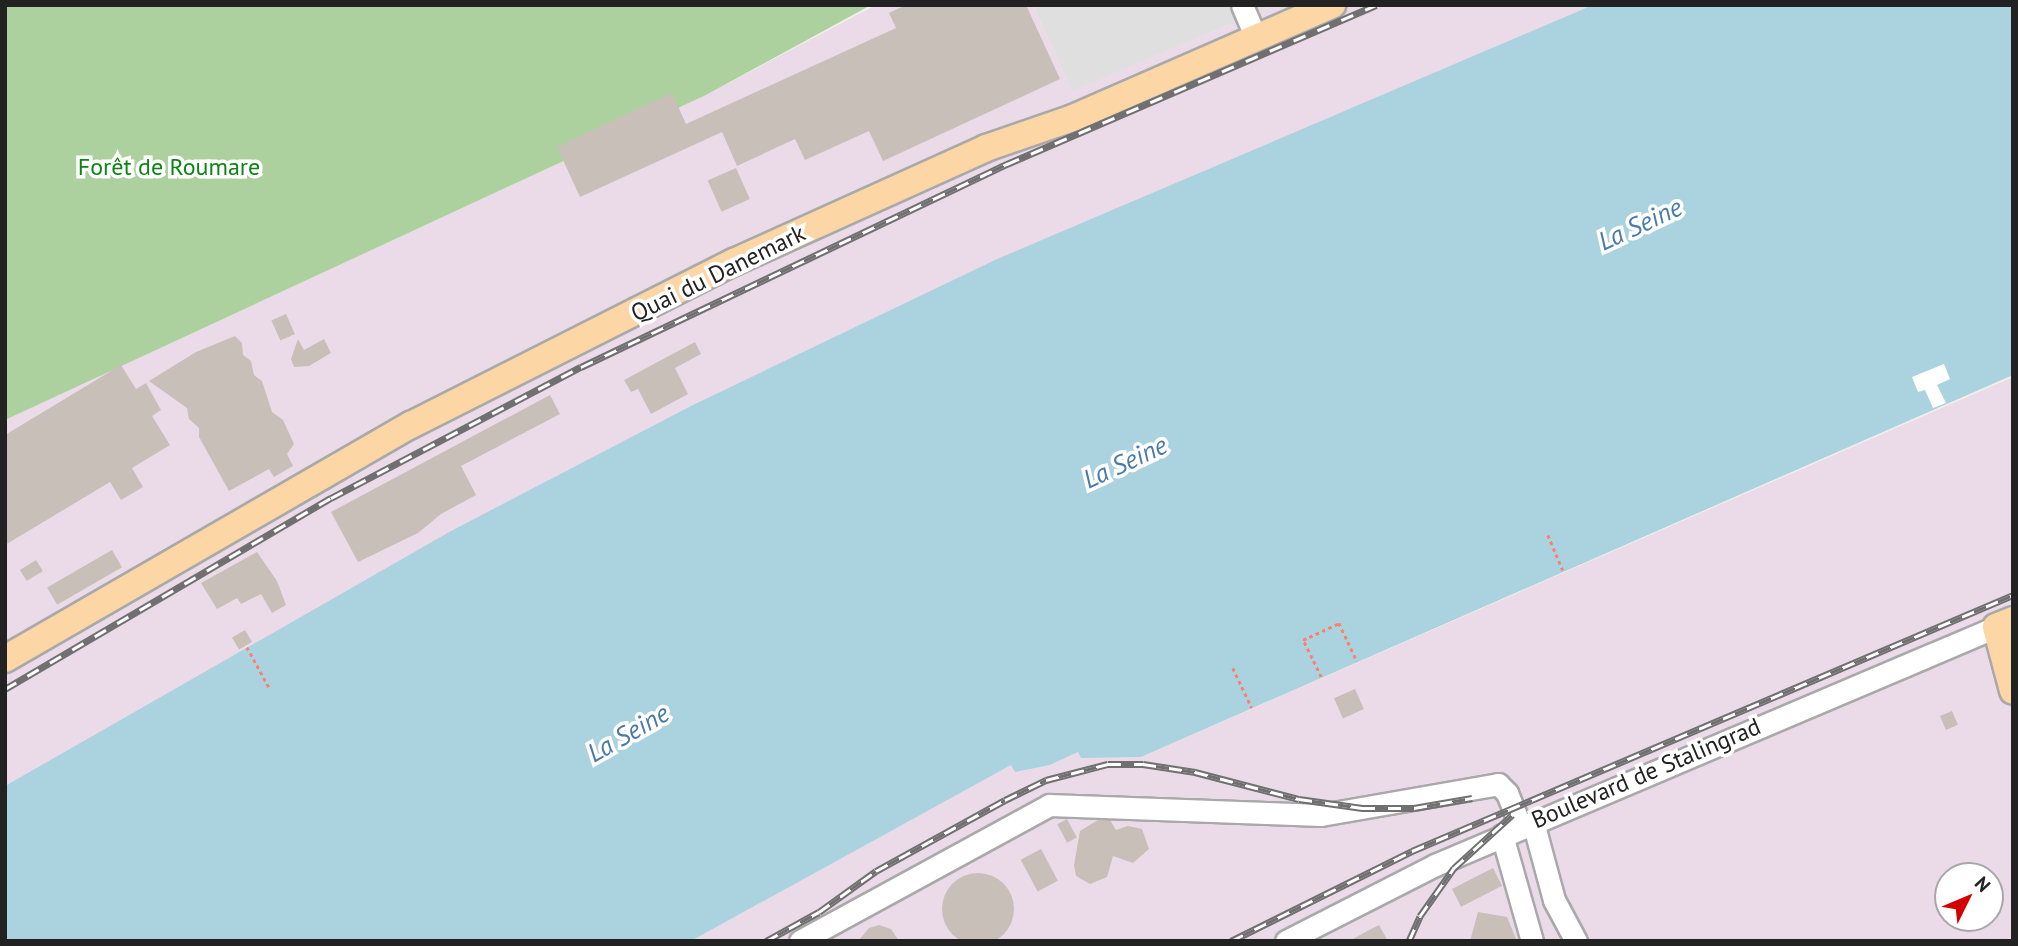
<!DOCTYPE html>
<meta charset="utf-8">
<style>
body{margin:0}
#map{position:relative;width:2018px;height:946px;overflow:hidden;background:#f2efe9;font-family:"PT Sans",sans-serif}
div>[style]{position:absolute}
.residential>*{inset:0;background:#e0dfdf}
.industrial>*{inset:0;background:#ebdbe8}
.forest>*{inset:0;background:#add19e}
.water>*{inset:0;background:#aad3df}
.pier>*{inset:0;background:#fff}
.building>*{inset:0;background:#c7bfb8;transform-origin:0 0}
.round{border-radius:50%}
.path>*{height:2.5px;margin-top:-1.25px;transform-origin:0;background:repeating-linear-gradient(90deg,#fa8072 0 3.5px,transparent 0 7px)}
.roads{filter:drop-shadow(2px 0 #a9a9a9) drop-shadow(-2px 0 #a9a9a9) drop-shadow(0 2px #a9a9a9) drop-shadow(0 -2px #a9a9a9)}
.minor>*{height:21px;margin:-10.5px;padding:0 10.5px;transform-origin:10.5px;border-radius:10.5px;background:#fff}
.major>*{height:26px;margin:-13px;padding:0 13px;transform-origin:13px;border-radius:13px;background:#fcd6a4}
.rail>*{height:7px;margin-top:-3.5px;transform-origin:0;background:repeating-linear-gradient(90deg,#fff 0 13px,#707070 0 26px);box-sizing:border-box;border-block:2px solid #707070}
span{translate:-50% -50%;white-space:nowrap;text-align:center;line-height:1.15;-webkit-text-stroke:7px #fff;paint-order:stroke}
.park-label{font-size:24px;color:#0c8416}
.street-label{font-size:24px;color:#222}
.water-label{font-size:26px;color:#4a7aab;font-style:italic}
.frame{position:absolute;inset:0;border:7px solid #222;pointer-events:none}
.north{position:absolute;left:1934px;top:862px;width:70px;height:70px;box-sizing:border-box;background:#fff;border:2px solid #a7a7a7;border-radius:50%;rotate:47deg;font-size:19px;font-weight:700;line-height:28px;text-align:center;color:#222}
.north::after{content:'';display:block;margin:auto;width:24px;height:32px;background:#d40000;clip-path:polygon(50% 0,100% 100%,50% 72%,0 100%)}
</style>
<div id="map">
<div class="residential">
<i style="clip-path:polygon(1033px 5px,1275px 5px,1072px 92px)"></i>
</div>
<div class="industrial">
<i style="clip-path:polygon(876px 5px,1033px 5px,1072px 91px,1275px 5px,1642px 5px,5px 864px,5px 420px,706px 95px)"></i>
<i style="clip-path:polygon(evenodd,2013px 377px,2013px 941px,691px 941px,1012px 764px,1015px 771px,1050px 765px,1078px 752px,1141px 757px,2013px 377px,1948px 876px,1990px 876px,1990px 918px,1948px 918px,1948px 876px)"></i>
</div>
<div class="forest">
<i style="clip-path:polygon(5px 5px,871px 5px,706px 95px,5px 420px)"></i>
</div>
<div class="water">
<i style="clip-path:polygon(1593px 5px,2013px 5px,2013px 375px,1141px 757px,1081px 758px,1078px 752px,1050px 765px,1015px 772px,1011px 765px,691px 941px,5px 941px,5px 786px,451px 531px,693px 405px,995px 260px)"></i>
</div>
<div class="pier">
<i style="clip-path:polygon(1944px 364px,1950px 379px,1937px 385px,1946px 403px,1933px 408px,1925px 390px,1918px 392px,1912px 377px)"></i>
</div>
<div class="building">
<i style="clip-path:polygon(906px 5px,1026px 5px,1060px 79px,883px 161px,869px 131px,805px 160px,795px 139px,737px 166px,722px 132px,580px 197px,557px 147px,672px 93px,686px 124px,896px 28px,889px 13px)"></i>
<i style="left:736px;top:168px;width:34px;height:31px;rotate:66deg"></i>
<i style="left:286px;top:314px;width:22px;height:16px;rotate:66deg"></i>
<i style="clip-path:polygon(235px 336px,242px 343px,243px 355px,251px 361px,254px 375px,262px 381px,272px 412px,283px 420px,294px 444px,287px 454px,293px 466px,274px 477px,269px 469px,229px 491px,199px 437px,199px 428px,189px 419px,187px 408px,149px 381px,196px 352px)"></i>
<i style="clip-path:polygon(298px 339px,304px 350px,324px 339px,331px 353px,309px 366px,294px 367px,291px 359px)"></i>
<i style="clip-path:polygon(695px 342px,701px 354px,675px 368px,688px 394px,651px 414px,638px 389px,631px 392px,624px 380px)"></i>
<i style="clip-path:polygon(121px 365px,136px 389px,146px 383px,161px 410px,152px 416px,170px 445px,132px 468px,143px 487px,121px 500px,110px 482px,5px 545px,5px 435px)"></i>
<i style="clip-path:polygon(550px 395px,560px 414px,461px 466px,476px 495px,441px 514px,418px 533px,358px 562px,331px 512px)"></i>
<i style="left:112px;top:550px;width:20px;height:75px;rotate:60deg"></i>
<i style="clip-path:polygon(257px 552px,277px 581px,286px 605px,272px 613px,261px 594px,241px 604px,237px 598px,217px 609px,201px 583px)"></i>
<i style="left:36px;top:560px;width:13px;height:19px;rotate:58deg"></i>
<i style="left:245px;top:630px;width:14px;height:15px;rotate:60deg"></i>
<i style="left:1355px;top:689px;width:22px;height:23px;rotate:66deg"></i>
<i style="left:1952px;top:711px;width:15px;height:13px;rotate:67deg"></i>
<i style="left:1067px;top:819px;width:21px;height:11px;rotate:62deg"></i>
<i style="clip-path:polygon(1098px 820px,1110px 820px,1116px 830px,1128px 826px,1142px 829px,1149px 849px,1133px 863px,1113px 856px,1107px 877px,1090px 884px,1076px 876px,1074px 865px,1080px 831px)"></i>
<i style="left:1041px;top:849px;width:36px;height:23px;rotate:62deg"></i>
<i style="left:1493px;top:868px;width:20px;height:46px;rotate:63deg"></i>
<i class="round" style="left:942px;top:873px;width:72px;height:72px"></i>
<i style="clip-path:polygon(1478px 912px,1507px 917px,1517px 941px,1470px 941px)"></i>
<i style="clip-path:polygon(879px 925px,891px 929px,899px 941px,858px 941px,869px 928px)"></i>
<i style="clip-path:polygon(1379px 925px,1388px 941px,1349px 941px,1373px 928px)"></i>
</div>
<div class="path">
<i style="left:1548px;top:535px;width:38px;rotate:67deg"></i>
<i style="left:247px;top:647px;width:48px;rotate:61.3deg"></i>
<i style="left:1233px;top:668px;width:44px;rotate:64.6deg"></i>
<i style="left:1321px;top:677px;width:41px;rotate:-115.9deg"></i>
<i style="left:1303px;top:640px;width:40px;rotate:-25deg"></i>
<i style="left:1339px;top:623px;width:42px;rotate:64.7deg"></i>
</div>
<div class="roads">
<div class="minor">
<i style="left:1242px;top:5px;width:36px;rotate:67deg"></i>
<i style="left:1533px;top:822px;width:81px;rotate:74.9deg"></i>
<i style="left:1554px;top:900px;width:47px;rotate:61.8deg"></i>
<i style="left:1502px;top:835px;width:110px;rotate:74.2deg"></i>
<i style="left:800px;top:941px;width:284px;rotate:-28.6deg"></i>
<i style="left:1049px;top:805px;width:272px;rotate:2.1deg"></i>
<i style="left:1321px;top:815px;width:180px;rotate:-9.9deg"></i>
<i style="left:1498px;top:784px;width:13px;rotate:45deg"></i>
<i style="left:1507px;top:793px;width:38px;rotate:68deg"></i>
<i style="left:1286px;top:941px;width:167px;rotate:-27deg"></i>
<i style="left:1435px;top:865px;width:609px;rotate:-22.99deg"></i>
</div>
<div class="major">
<i style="left:2013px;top:620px;width:18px;rotate:158deg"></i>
<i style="left:1996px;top:627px;width:66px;rotate:75.1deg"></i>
<i style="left:5px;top:659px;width:469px;rotate:-30deg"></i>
<i style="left:411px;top:425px;width:362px;rotate:-26.8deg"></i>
<i style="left:734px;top:262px;width:277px;rotate:-24.3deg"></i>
<i style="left:986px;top:148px;width:92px;rotate:-19deg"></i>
<i style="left:1073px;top:118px;width:283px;rotate:-23.6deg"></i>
</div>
</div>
<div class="rail">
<i style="left:5px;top:689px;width:378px;rotate:-30.4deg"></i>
<i style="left:331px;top:498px;width:282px;rotate:-27.7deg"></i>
<i style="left:581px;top:367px;width:472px;rotate:-25.5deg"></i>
<i style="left:1007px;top:164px;width:402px;rotate:-23.3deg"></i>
<i style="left:766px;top:941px;width:60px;rotate:-28.7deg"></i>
<i style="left:819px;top:912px;width:70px;rotate:-35.7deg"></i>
<i style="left:876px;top:871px;width:147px;rotate:-28.8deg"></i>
<i style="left:1005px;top:800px;width:46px;rotate:-26deg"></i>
<i style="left:1046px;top:780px;width:64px;rotate:-14.5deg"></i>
<i style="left:1108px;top:764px;width:35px"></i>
<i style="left:1143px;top:764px;width:53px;rotate:8.7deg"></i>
<i style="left:1195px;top:772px;width:107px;rotate:14.6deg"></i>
<i style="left:1299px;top:799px;width:64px;rotate:8.1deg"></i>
<i style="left:1362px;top:808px;width:52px"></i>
<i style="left:1414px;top:808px;width:59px;rotate:-9.8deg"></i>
<i style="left:1231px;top:941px;width:202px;rotate:-26.4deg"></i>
<i style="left:1412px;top:851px;width:653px;rotate:-23.07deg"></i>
<i style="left:1409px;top:941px;width:27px;rotate:-66deg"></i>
<i style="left:1420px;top:916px;width:59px;rotate:-54.7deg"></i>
<i style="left:1454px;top:868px;width:79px;rotate:-42.4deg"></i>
</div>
<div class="park-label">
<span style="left:169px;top:167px">Forêt de Roumare</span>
</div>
<div class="street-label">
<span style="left:718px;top:273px;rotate:-26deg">Quai du Danemark</span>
<span style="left:1646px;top:773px;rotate:-23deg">Boulevard de Stalingrad</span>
</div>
<div class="water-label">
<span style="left:1640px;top:224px;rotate:-25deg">La Seine</span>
<span style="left:1125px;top:462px;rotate:-25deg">La Seine</span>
<span style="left:628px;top:733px;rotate:-30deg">La Seine</span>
</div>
<div class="frame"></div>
<div class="north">N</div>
</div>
